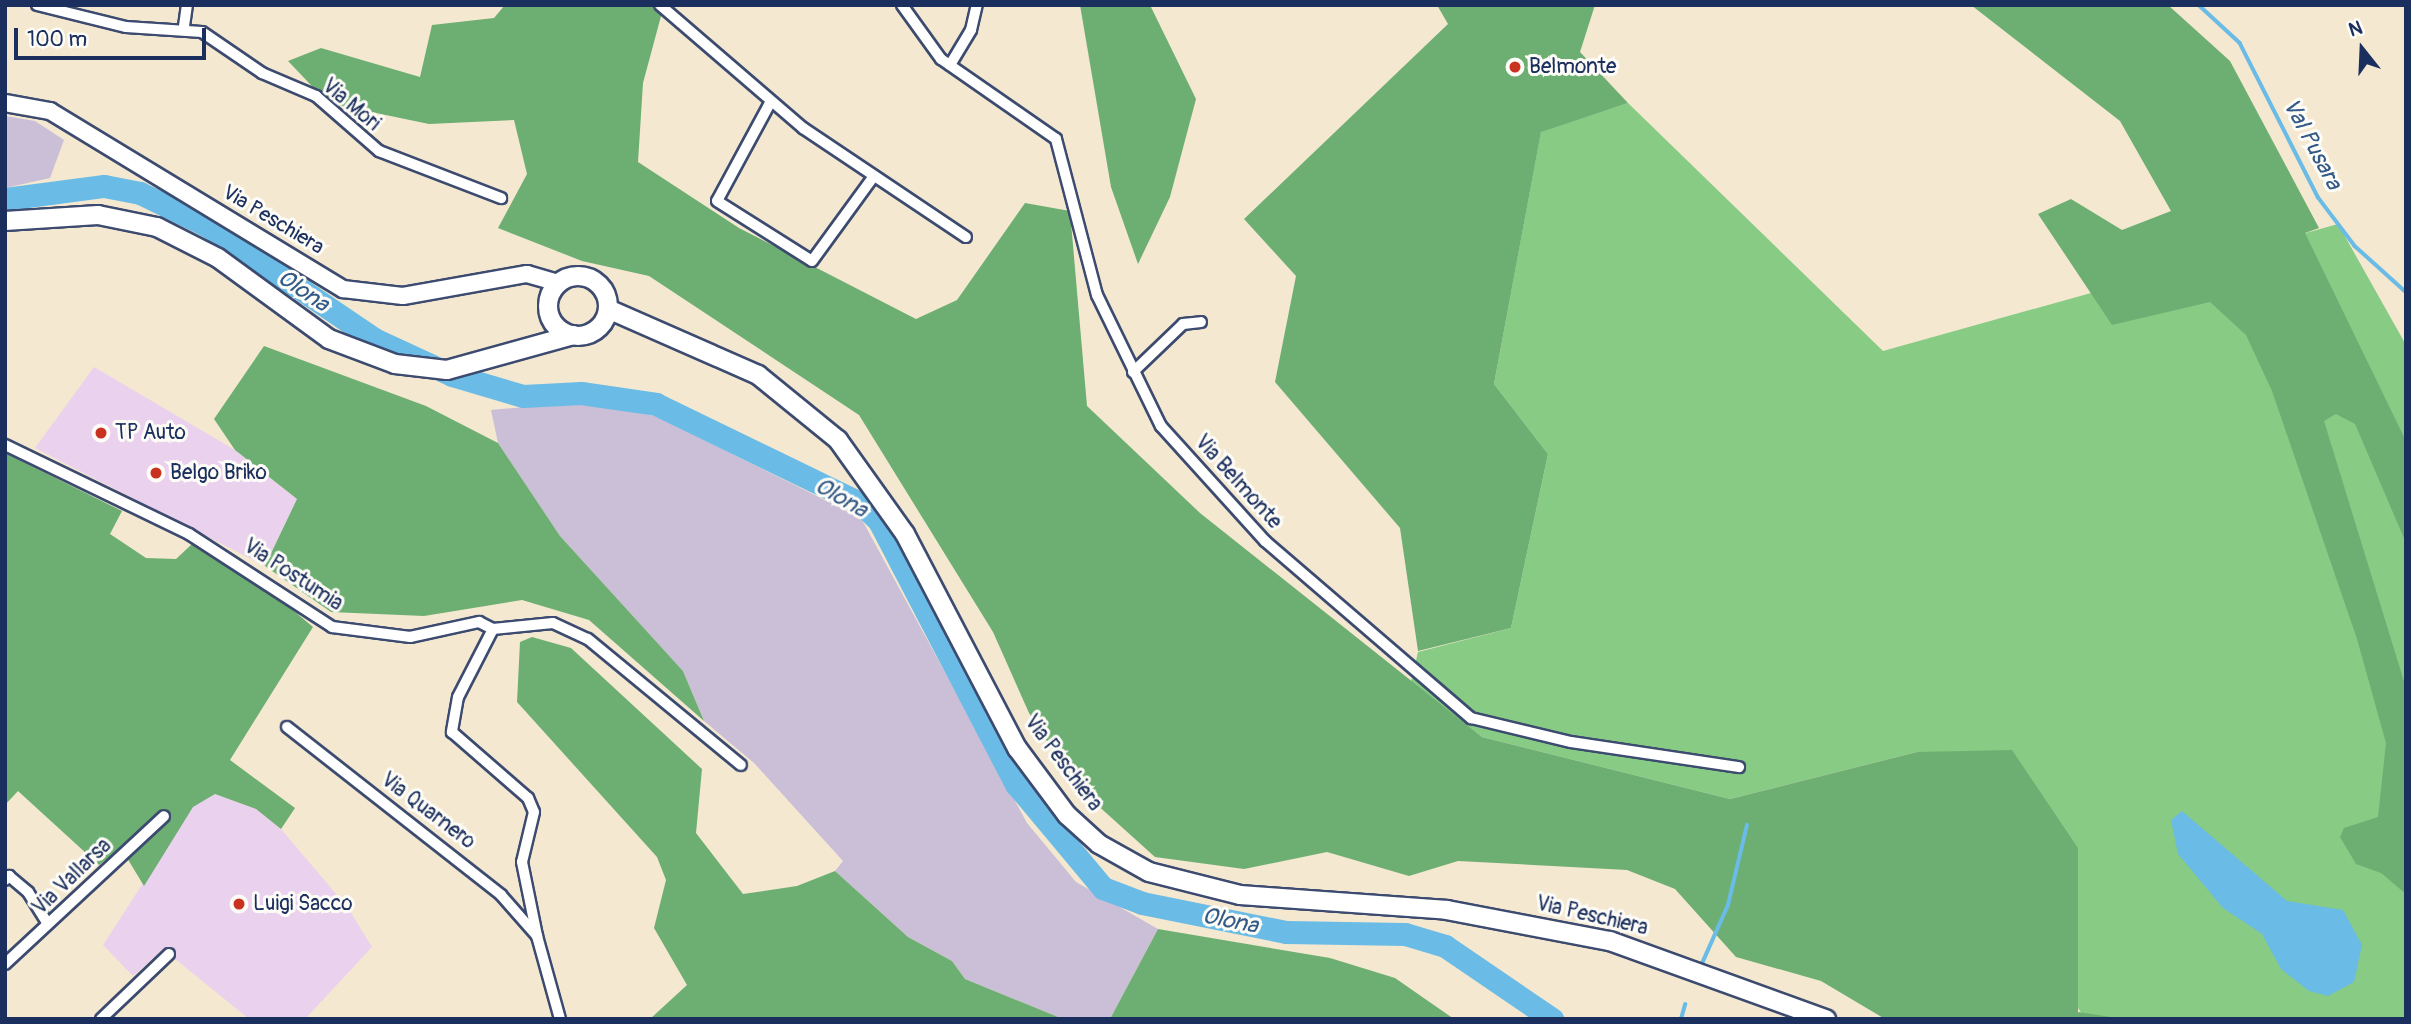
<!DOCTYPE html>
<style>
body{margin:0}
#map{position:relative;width:2411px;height:1024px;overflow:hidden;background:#f4e8d1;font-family:Pangolin,sans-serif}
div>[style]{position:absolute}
.built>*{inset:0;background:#ead1ed}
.industrial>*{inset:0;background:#cabfd7}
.green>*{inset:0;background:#87cb85}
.forest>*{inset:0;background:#6daf72}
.water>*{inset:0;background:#6abbe6}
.stream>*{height:3.5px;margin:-1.75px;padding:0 1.75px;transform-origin:1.75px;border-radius:1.75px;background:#6abbe6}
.river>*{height:23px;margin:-11.5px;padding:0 11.5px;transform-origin:11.5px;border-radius:11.5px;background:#6abbe6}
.roads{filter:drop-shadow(2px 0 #3c4b6f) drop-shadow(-2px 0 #3c4b6f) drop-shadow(0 2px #3c4b6f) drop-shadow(0 -2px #3c4b6f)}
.street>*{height:10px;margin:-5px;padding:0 5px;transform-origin:5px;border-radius:5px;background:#fff}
.secondary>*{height:16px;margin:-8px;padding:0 8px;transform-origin:8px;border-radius:8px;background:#fff}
.primary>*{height:18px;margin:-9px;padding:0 9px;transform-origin:9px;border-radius:9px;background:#fff}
.primary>.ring{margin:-9px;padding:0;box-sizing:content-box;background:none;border:18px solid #fff;border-radius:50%}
.dots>*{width:19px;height:19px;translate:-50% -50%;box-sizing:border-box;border:4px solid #fdfcf7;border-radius:50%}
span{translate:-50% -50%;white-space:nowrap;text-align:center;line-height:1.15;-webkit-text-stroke:6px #fdfcf7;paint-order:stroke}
.poi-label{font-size:21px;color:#1b2f5e}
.left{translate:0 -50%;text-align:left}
.street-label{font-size:21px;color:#1b2f5e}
.water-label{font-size:23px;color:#335987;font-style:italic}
.frame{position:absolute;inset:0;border:7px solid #1b2f5e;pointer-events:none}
.north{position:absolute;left:2327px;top:14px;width:70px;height:70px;-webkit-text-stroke:5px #fdfcf7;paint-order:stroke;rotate:342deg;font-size:19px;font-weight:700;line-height:28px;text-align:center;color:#1b2f5e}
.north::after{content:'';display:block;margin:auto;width:24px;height:32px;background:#1b2f5e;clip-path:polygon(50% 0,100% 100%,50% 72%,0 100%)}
.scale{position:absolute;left:14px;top:28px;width:192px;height:32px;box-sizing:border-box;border:4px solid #1b2f5e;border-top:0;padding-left:9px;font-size:21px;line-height:24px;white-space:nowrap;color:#1b2f5e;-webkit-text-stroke:5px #fdfcf7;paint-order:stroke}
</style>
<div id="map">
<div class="built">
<i style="clip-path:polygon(94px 367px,235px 450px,297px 499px,265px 566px,35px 448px)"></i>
<i style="clip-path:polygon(215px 794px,256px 809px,281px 829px,348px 908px,372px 947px,305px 1019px,249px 1019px,163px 949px,133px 976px,103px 945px,193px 806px)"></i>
</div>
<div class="industrial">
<i style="clip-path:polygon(5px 116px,35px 121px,64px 140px,50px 178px,5px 188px)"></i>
<i style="clip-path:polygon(591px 401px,658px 417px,861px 518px,1027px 823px,1076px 882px,1158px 929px,1110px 1019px,1063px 1019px,965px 979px,952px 961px,908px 937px,835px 871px,843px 861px,754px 763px,704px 721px,683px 671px,560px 536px,498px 443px,491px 410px)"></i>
</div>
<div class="green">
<i style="clip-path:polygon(1628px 103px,1883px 351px,2338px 224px,2406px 345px,2406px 1019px,2085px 1019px,1917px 752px,1730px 799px,1482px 737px,1411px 682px,1418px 652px,1511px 628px,1548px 454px,1494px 384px,1541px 131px)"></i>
</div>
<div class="forest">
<i style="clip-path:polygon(505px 5px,664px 5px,643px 83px,638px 162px,739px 228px,916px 319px,957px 300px,1025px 203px,1070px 211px,1087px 406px,1200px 513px,1482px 737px,1730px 799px,1917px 752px,2012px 750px,2078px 848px,2078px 1012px,2124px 1019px,1885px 1019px,1821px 981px,1736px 957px,1675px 889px,1627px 870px,1458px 861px,1409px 876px,1327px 852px,1244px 869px,1155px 857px,1074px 784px,1029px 713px,993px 632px,859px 415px,649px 276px,582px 261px,498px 228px,527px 174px,514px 120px,429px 124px,328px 103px,288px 61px,321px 48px,420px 77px,432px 25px,494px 18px)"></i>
<i style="clip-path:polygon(1080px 5px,1150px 5px,1196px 99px,1170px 197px,1138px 264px,1111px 187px)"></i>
<i style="clip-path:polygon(1437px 5px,1595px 5px,1580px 52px,1628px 103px,1541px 132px,1494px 384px,1548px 454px,1511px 628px,1418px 651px,1400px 528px,1275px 382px,1296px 276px,1244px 219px,1448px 24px)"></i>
<i style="clip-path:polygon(1971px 5px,2168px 5px,2230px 61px,2319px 228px,2305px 233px,2406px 441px,2406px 543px,2355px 424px,2336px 414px,2324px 421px,2406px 688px,2406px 894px,2381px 873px,2356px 864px,2340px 837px,2344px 828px,2378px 817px,2386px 743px,2357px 639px,2272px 391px,2246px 335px,2210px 302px,2112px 325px,2038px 214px,2071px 199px,2122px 230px,2171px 211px,2120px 121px)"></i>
<i style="clip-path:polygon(264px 346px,426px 406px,498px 443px,560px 536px,683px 671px,704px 721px,589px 620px,522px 600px,424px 616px,331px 612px,265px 566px,297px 499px,235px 450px,214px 419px)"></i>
<i style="clip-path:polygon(5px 453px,122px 511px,110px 534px,146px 558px,176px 559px,192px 544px,249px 573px,313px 627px,230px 760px,295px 808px,281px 829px,256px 809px,215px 794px,193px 807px,144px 886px,121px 848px,99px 865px,18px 791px,5px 805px)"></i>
<i style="clip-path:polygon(532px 637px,571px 648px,702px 769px,696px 833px,743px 894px,797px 886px,835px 871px,908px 937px,952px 961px,965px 979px,1063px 1019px,650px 1019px,687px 985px,654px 928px,666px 880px,657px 857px,517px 702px,520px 642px)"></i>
<i style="clip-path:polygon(1158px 929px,1330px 958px,1395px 978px,1454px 1019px,1110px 1019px)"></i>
</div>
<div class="water">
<i style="clip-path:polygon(2182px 811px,2287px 901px,2343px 910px,2362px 945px,2354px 982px,2328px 996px,2309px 991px,2281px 969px,2262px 934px,2223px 908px,2178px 854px,2171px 820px)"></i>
</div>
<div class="stream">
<i style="left:2199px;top:5px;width:56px;rotate:42.8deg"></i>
<i style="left:2240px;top:43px;width:173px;rotate:63.1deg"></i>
<i style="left:2318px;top:197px;width:61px;rotate:52.9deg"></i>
<i style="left:2355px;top:246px;width:69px;rotate:42deg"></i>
<i style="left:1700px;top:968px;width:69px;rotate:-66deg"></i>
<i style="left:1728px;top:905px;width:82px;rotate:-76.6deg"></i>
<i style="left:1681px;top:1019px;width:15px;rotate:-74deg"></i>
</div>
<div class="river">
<i style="left:5px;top:199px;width:100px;rotate:-7.5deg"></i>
<i style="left:104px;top:186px;width:37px;rotate:11deg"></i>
<i style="left:140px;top:193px;width:73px;rotate:25.9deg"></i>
<i style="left:206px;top:225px;width:205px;rotate:34.1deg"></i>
<i style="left:376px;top:340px;width:84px;rotate:24.7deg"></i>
<i style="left:452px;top:375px;width:74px;rotate:16.5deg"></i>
<i style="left:523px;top:396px;width:58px;rotate:-3deg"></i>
<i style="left:581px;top:393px;width:76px;rotate:8.3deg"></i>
<i style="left:656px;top:404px;width:229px;rotate:25.9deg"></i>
<i style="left:862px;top:504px;width:24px;rotate:45deg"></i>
<i style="left:879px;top:521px;width:297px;rotate:62.5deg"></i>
<i style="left:1016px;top:784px;width:136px;rotate:50.1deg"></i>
<i style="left:1103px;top:888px;width:42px;rotate:21deg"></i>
<i style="left:1142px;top:903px;width:147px;rotate:11.4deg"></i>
<i style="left:1286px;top:932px;width:119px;rotate:1deg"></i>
<i style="left:1405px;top:934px;width:42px;rotate:16.7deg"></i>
<i style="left:1445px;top:946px;width:130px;rotate:34.3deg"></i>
</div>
<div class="roads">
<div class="street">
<i style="left:37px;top:5px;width:92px;rotate:13.9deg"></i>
<i style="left:126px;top:27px;width:76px;rotate:3.8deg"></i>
<i style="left:202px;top:32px;width:73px;rotate:34.3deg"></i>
<i style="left:262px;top:73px;width:59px;rotate:23.1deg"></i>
<i style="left:316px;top:96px;width:84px;rotate:41.1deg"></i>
<i style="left:379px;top:151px;width:131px;rotate:21.1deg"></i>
<i style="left:660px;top:5px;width:189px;rotate:40.7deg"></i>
<i style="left:803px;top:128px;width:196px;rotate:33.8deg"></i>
<i style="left:902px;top:5px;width:67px;rotate:54.2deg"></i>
<i style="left:941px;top:59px;width:140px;rotate:34.8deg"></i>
<i style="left:1056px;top:139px;width:161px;rotate:75.3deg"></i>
<i style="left:1097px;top:295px;width:146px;rotate:64deg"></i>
<i style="left:1161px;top:426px;width:155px;rotate:47.9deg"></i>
<i style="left:1265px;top:541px;width:272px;rotate:40.7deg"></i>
<i style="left:1471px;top:718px;width:103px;rotate:13.5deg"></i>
<i style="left:1571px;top:742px;width:170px;rotate:8.5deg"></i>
<i style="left:184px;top:26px;width:21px;rotate:-82deg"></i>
<i style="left:950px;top:65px;width:41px;rotate:-59deg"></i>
<i style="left:971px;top:30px;width:26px;rotate:-77deg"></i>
<i style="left:770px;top:103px;width:111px;rotate:118.4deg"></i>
<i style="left:717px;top:201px;width:112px;rotate:32.3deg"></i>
<i style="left:812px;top:261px;width:105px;rotate:-53.9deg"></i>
<i style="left:1133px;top:372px;width:69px;rotate:-43.8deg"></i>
<i style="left:1183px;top:324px;width:18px;rotate:-6deg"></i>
<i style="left:5px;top:445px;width:204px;rotate:25.8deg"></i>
<i style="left:189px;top:534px;width:171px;rotate:33deg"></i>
<i style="left:332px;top:627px;width:79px;rotate:7.3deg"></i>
<i style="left:410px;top:637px;width:71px;rotate:-12.3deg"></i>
<i style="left:479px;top:622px;width:16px;rotate:27deg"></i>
<i style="left:493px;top:629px;width:60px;rotate:-5.7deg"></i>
<i style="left:553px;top:623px;width:38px;rotate:25deg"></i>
<i style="left:588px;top:639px;width:198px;rotate:39.5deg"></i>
<i style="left:493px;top:629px;width:76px;rotate:117.2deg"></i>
<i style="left:458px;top:697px;width:36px;rotate:100deg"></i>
<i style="left:452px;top:732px;width:101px;rotate:41deg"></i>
<i style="left:528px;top:798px;width:15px;rotate:67deg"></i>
<i style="left:534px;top:812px;width:51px;rotate:103.5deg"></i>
<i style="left:522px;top:862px;width:76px;rotate:78.5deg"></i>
<i style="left:287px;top:727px;width:272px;rotate:38.1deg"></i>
<i style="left:501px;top:895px;width:55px;rotate:48.7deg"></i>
<i style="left:537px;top:936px;width:86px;rotate:74.5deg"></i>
<i style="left:5px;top:880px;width:6px;rotate:-45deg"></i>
<i style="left:9px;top:876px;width:25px;rotate:40deg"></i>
<i style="left:28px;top:892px;width:36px;rotate:58deg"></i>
<i style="left:5px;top:964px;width:217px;rotate:-42.9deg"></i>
<i style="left:101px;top:1019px;width:94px;rotate:-43.7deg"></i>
</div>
<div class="secondary">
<i style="left:5px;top:103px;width:46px;rotate:10.1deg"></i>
<i style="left:50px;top:111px;width:343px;rotate:31.3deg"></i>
<i style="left:343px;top:289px;width:60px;rotate:6.7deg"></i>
<i style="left:403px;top:296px;width:126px;rotate:-10.1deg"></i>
<i style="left:527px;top:274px;width:33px;rotate:16deg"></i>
</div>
<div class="primary">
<i style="left:5px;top:221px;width:93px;rotate:-3.7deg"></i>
<i style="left:98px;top:215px;width:60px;rotate:11.5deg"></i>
<i style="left:157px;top:227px;width:68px;rotate:26.9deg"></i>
<i style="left:218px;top:258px;width:137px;rotate:36.1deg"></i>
<i style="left:329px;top:339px;width:71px;rotate:20.7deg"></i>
<i style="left:395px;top:364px;width:52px;rotate:6.6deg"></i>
<i style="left:447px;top:370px;width:131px;rotate:-15.5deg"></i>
<i class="ring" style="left:548px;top:276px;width:42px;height:42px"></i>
<i style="left:608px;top:309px;width:164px;rotate:23.7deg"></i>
<i style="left:758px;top:375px;width:103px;rotate:39.1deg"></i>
<i style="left:838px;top:440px;width:115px;rotate:54.5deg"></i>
<i style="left:905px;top:534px;width:242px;rotate:62.4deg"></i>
<i style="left:1017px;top:748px;width:84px;rotate:53.3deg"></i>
<i style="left:1067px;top:815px;width:43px;rotate:42.2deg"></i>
<i style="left:1099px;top:844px;width:57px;rotate:29.2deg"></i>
<i style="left:1149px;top:872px;width:94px;rotate:14.2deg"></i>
<i style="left:1240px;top:895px;width:208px;rotate:4.1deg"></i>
<i style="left:1447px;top:910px;width:166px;rotate:10.8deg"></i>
<i style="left:1610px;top:941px;width:230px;rotate:19.9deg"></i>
</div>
</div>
<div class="dots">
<i style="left:1515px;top:67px;background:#c8321e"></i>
<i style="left:101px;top:433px;background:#c8321e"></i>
<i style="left:156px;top:473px;background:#c8321e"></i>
<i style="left:239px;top:904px;background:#c8321e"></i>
</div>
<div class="poi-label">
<span class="left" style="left:1529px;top:67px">Belmonte</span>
<span class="left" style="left:115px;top:433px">TP Auto</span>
<span class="left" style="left:170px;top:473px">Belgo Briko</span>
<span class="left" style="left:253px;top:904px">Luigi Sacco</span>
</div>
<div class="street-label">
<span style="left:351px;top:105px;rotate:40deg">Via Mori</span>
<span style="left:273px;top:220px;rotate:31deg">Via Peschiera</span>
<span style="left:1238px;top:482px;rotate:48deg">Via Belmonte</span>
<span style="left:293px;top:575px;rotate:33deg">Via Postumia</span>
<span style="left:1063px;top:763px;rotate:53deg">Via Peschiera</span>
<span style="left:428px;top:811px;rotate:37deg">Via Quarnero</span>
<span style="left:72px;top:877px;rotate:-44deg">Via Vallarsa</span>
<span style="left:1592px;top:916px;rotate:13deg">Via Peschiera</span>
</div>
<div class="water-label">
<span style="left:2312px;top:144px;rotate:62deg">Val Pusara</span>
<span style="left:303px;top:291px;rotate:34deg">Olona</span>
<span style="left:841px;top:498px;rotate:30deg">Olona</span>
<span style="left:1230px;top:921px;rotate:11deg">Olona</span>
</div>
<div class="frame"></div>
<div class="north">N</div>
<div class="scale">100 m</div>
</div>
